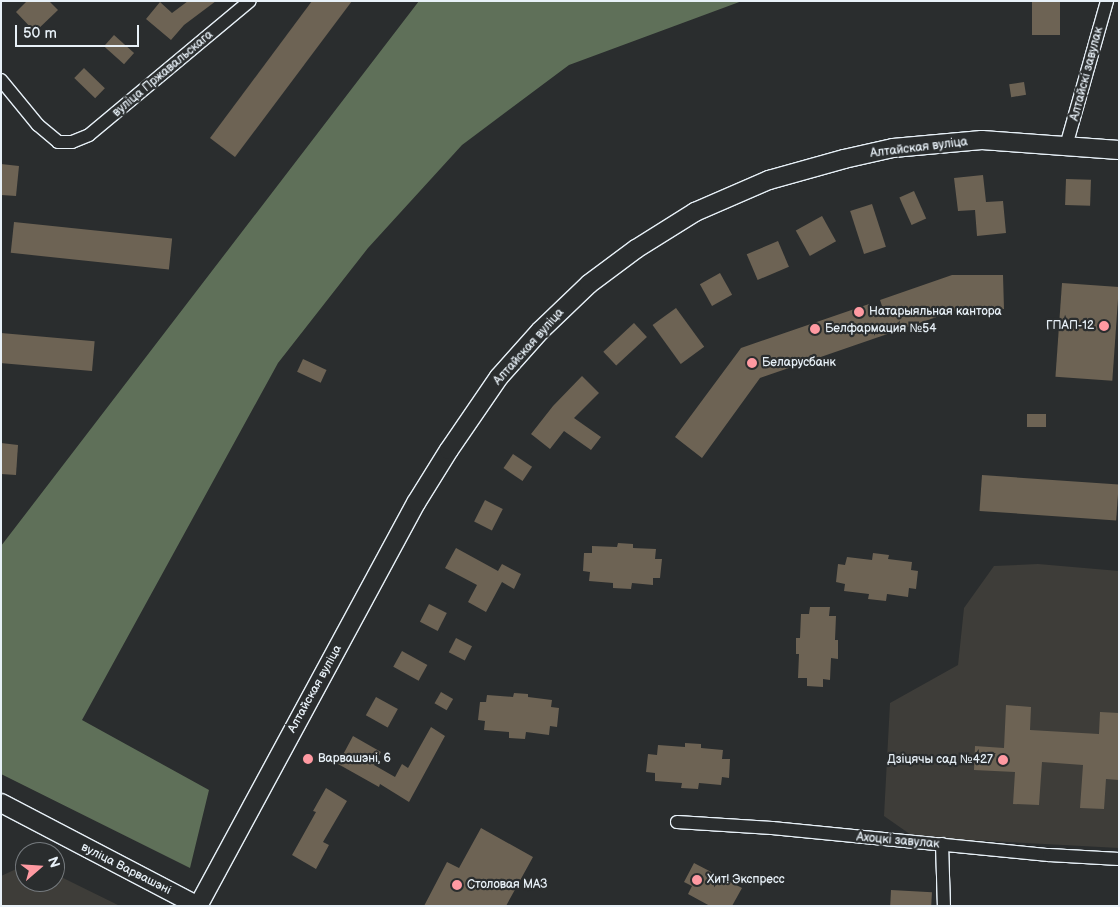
<!DOCTYPE html>
<meta charset="utf-8">
<style>
body{margin:0}
#map{position:relative;width:1120px;height:907px;overflow:hidden;background:#2a2d2e;font-family:"Balsamiq Sans",sans-serif}
div>[style]{position:absolute}
.built>*{inset:0;background:#3e3d39}
.green>*{inset:0;background:#5f7059}
.building>*{inset:0;background:#6d6354;transform-origin:0 0}
.roads{filter:drop-shadow(1px 0 #e8f1f8) drop-shadow(-1px 0 #e8f1f8) drop-shadow(0 1px #e8f1f8) drop-shadow(0 -1px #e8f1f8)}
.street>*{height:12px;margin:-6px;padding:0 6px;transform-origin:6px;border-radius:6px;background:#2a2d2e}
.secondary>*{height:18px;margin:-9px;padding:0 9px;transform-origin:9px;border-radius:9px;background:#2a2d2e}
.dots>*{width:14px;height:14px;translate:-50% -50%;box-sizing:border-box;border:2px solid #2a2d2e;border-radius:50%}
span{translate:-50% -50%;white-space:nowrap;text-align:center;line-height:1.15;-webkit-text-stroke:4.5px #2a2d2e;paint-order:stroke}
.street-label{font-size:12px;color:#e8f1f8}
.poi-label{font-size:12px;color:#e8f1f8}
.left{translate:0 -50%;text-align:left}
.right{translate:-100% -50%;text-align:right}
.frame{position:absolute;inset:0;border:2px solid #e8f1f8;pointer-events:none}
.north{position:absolute;left:15px;top:842px;width:50px;height:50px;box-sizing:border-box;background:#2a2d2e;border:1px solid #767b7f;border-radius:50%;rotate:71deg;font-size:14px;font-weight:700;line-height:20px;text-align:center;color:#e8f1f8}
.north::after{content:'';display:block;margin:auto;width:18px;height:22px;background:#ff9aa2;clip-path:polygon(50% 0,100% 100%,50% 72%,0 100%)}
.scale{position:absolute;left:15px;top:25px;width:124px;height:22px;box-sizing:border-box;border:2px solid #e8f1f8;border-top:0;padding-left:6px;font-size:15px;line-height:18px;white-space:nowrap;color:#e8f1f8;-webkit-text-stroke:4px #2a2d2e;paint-order:stroke}
</style>
<div id="map">
<div class="built">
<i style="clip-path:polygon(1038px 564px,1119px 571px,1119px 848px,914px 837px,884px 816px,890px 703px,958px 665px,964px 608px,994px 566px)"></i>
<i style="clip-path:polygon(25px 865px,25px 882px,55px 882px,55px 874px,120px 906px,1px 906px,1px 876px)"></i>
</div>
<div class="green">
<i style="clip-path:polygon(419px 1px,742px 1px,569px 65px,462px 145px,368px 248px,278px 363px,82px 720px,209px 790px,190px 868px,1px 774px,1px 546px)"></i>
</div>
<div class="building">
<i style="clip-path:polygon(27px 1px,49px 1px,58px 10px,35px 32px,16px 12px)"></i>
<i style="clip-path:polygon(188px 1px,216px 1px,184px 25px,171px 40px,146px 19px,160px 2px,172px 13px)"></i>
<i style="clip-path:polygon(312px 1px,352px 1px,235px 157px,210px 138px)"></i>
<i style="left:1032px;top:1px;width:28px;height:34px"></i>
<i style="left:114px;top:35px;width:27px;height:15px;rotate:42deg"></i>
<i style="left:84px;top:68px;width:29px;height:14px;rotate:44deg"></i>
<i style="left:1024px;top:82px;width:13px;height:15px;rotate:81deg"></i>
<i style="clip-path:polygon(1px 164px,19px 166px,16px 196px,1px 195px)"></i>
<i style="clip-path:polygon(983px 175px,986px 202px,1003px 201px,1006px 233px,977px 236px,975px 210px,958px 211px,954px 178px)"></i>
<i style="left:1066px;top:179px;width:25px;height:26px;rotate:2deg"></i>
<i style="left:914px;top:191px;width:30px;height:16px;rotate:66deg"></i>
<i style="left:872px;top:204px;width:45px;height:23px;rotate:72deg"></i>
<i style="left:822px;top:216px;width:29px;height:30px;rotate:61deg"></i>
<i style="left:14px;top:222px;width:159px;height:31px;rotate:6deg"></i>
<i style="left:778px;top:241px;width:28px;height:34px;rotate:67deg"></i>
<i style="left:720px;top:273px;width:25px;height:23px;rotate:61deg"></i>
<i style="clip-path:polygon(952px 275px,1003px 275px,1004px 309px,957px 310px,760px 378px,702px 458px,675px 437px,741px 348px,869px 304px,873px 310px,882px 306px,880px 300px)"></i>
<i style="left:1062px;top:283px;width:57px;height:94px;rotate:4deg"></i>
<i style="left:676px;top:308px;width:48px;height:29px;rotate:54deg"></i>
<i style="left:634px;top:323px;width:19px;height:42px;rotate:47deg"></i>
<i style="left:1px;top:333px;width:94px;height:30px;rotate:5deg"></i>
<i style="left:303px;top:359px;width:26px;height:14px;rotate:25deg"></i>
<i style="clip-path:polygon(582px 376px,599px 393px,574px 418px,601px 437px,591px 450px,564px 431px,550px 449px,531px 434px,553px 406px)"></i>
<i style="left:1027px;top:414px;width:19px;height:13px"></i>
<i style="clip-path:polygon(1px 443px,18px 445px,16px 475px,1px 474px)"></i>
<i style="left:513px;top:454px;width:23px;height:17px;rotate:34deg"></i>
<i style="left:982px;top:475px;width:137px;height:36px;rotate:4deg"></i>
<i style="left:485px;top:500px;width:20px;height:24px;rotate:27deg"></i>
<i style="clip-path:polygon(618px 543px,633px 544px,633px 548px,656px 549px,655px 559px,662px 559px,660px 578px,653px 578px,653px 585px,632px 583px,631px 589px,613px 588px,613px 583px,589px 581px,590px 572px,583px 571px,584px 553px,592px 553px,592px 546px,617px 547px)"></i>
<i style="clip-path:polygon(456px 548px,498px 571px,502px 564px,521px 574px,514px 589px,502px 582px,486px 612px,468px 602px,477px 585px,445px 568px)"></i>
<i style="clip-path:polygon(873px 553px,889px 555px,888px 559px,912px 562px,911px 570px,918px 571px,916px 589px,909px 588px,908px 597px,887px 594px,886px 601px,868px 599px,869px 594px,844px 591px,845px 584px,836px 582px,838px 564px,845px 565px,847px 557px,872px 560px)"></i>
<i style="left:429px;top:604px;width:20px;height:20px;rotate:27deg"></i>
<i style="clip-path:polygon(810px 607px,830px 607px,829px 616px,836px 616px,835px 640px,838px 640px,838px 659px,831px 658px,830px 680px,823px 679px,823px 687px,807px 686px,807px 678px,798px 678px,799px 654px,796px 654px,796px 638px,800px 638px,801px 614px,809px 614px)"></i>
<i style="left:456px;top:638px;width:18px;height:16px;rotate:27deg"></i>
<i style="left:402px;top:651px;width:29px;height:18px;rotate:29deg"></i>
<i style="left:441px;top:692px;width:14px;height:13px;rotate:30deg"></i>
<i style="clip-path:polygon(514px 693px,528px 694px,528px 697px,552px 700px,551px 707px,559px 708px,557px 727px,550px 726px,549px 735px,526px 732px,525px 739px,509px 738px,509px 732px,484px 730px,485px 721px,478px 720px,480px 702px,486px 702px,487px 695px,513px 697px)"></i>
<i style="left:376px;top:697px;width:25px;height:21px;rotate:29deg"></i>
<i style="clip-path:polygon(1006px 705px,1031px 707px,1030px 730px,1099px 734px,1100px 712px,1119px 713px,1119px 780px,1106px 779px,1104px 809px,1080px 808px,1083px 765px,1042px 762px,1039px 805px,1013px 804px,1015px 772px,974px 770px,975px 746px,1004px 748px)"></i>
<i style="clip-path:polygon(431px 727px,445px 736px,409px 802px,380px 784px,379px 787px,338px 764px,353px 736px,381px 752px,374px 765px,395px 777px,402px 764px,408px 768px)"></i>
<i style="clip-path:polygon(685px 743px,701px 744px,701px 748px,723px 750px,722px 759px,730px 759px,729px 778px,722px 777px,721px 785px,699px 783px,698px 789px,681px 788px,682px 783px,655px 781px,655px 773px,646px 772px,648px 754px,657px 755px,658px 745px,685px 747px)"></i>
<i style="clip-path:polygon(326px 788px,347px 801px,323px 842px,329px 845px,316px 869px,292px 855px,316px 812px,313px 811px)"></i>
<i style="clip-path:polygon(481px 828px,533px 857px,506px 906px,424px 906px,447px 862px,459px 868px)"></i>
<i style="clip-path:polygon(694px 863px,742px 888px,732px 906px,710px 906px,688px 894px,692px 886px,684px 882px)"></i>
<i style="left:891px;top:890px;width:41px;height:16px;rotate:3deg"></i>
</div>
<div class="roads">
<div class="street">
<i style="left:1px;top:80px;width:58px;rotate:50.6deg"></i>
<i style="left:38px;top:125px;width:26px;rotate:40deg"></i>
<i style="left:58px;top:142px;width:14px"></i>
<i style="left:72px;top:142px;width:18px;rotate:-22deg"></i>
<i style="left:89px;top:135px;width:209px;rotate:-39.8deg"></i>
<i style="left:1066px;top:146px;width:151px;rotate:-74.2deg"></i>
<i style="left:677px;top:822px;width:95px;rotate:3.6deg"></i>
<i style="left:772px;top:828px;width:278px;rotate:5.6deg"></i>
<i style="left:1049px;top:855px;width:70px;rotate:3.3deg"></i>
<i style="left:942px;top:844px;width:62px;rotate:88.2deg"></i>
</div>
<div class="secondary">
<i style="left:1px;top:803px;width:222px;rotate:27.6deg"></i>
<i style="left:198px;top:906px;width:458px;rotate:-61.6deg"></i>
<i style="left:416px;top:503px;width:62px;rotate:-58.1deg"></i>
<i style="left:449px;top:450px;width:88px;rotate:-55.6deg"></i>
<i style="left:499px;top:377px;width:62px;rotate:-48.3deg"></i>
<i style="left:540px;top:331px;width:68px;rotate:-43.8deg"></i>
<i style="left:589px;top:284px;width:59px;rotate:-36.7deg"></i>
<i style="left:636px;top:249px;width:70px;rotate:-32.1deg"></i>
<i style="left:695px;top:212px;width:81px;rotate:-23.4deg"></i>
<i style="left:769px;top:180px;width:78px;rotate:-15.6deg"></i>
<i style="left:844px;top:159px;width:50px;rotate:-12.7deg"></i>
<i style="left:893px;top:148px;width:89px;rotate:-5.1deg"></i>
<i style="left:982px;top:140px;width:137px;rotate:4.2deg"></i>
</div>
</div>
<div class="dots">
<i style="left:859px;top:312px;background:#ff9aa2"></i>
<i style="left:1104px;top:326px;background:#ff9aa2"></i>
<i style="left:815px;top:329px;background:#ff9aa2"></i>
<i style="left:752px;top:363px;background:#ff9aa2"></i>
<i style="left:308px;top:759px;background:#ff9aa2"></i>
<i style="left:1003px;top:760px;background:#ff9aa2"></i>
<i style="left:697px;top:880px;background:#ff9aa2"></i>
<i style="left:457px;top:885px;background:#ff9aa2"></i>
</div>
<div class="street-label">
<span style="left:163px;top:74px;rotate:-40deg">вуліца Пржавальскага</span>
<span style="left:1087px;top:74px;rotate:-75deg">Алтайскі завулак</span>
<span style="left:919px;top:148px;rotate:-7deg">Алтайская вуліца</span>
<span style="left:529px;top:347px;rotate:-48deg">Алтайская вуліца</span>
<span style="left:315px;top:689px;rotate:-61deg">Алтайская вуліца</span>
<span style="left:898px;top:841px;rotate:5deg">Ахоцкі завулак</span>
<span style="left:126px;top:869px;rotate:27deg">вуліца Варвашэні</span>
</div>
<div class="poi-label">
<span class="left" style="left:869px;top:312px">Натарыяльная кантора</span>
<span class="right" style="left:1094px;top:326px">ГПАП-12</span>
<span class="left" style="left:825px;top:329px">Белфармация №54</span>
<span class="left" style="left:762px;top:363px">Беларусбанк</span>
<span class="left" style="left:318px;top:759px">Варвашэні, 6</span>
<span class="right" style="left:993px;top:760px">Дзіцячы сад №427</span>
<span class="left" style="left:707px;top:880px">Хит! Экспресс</span>
<span class="left" style="left:467px;top:885px">Столовая МАЗ</span>
</div>
<div class="frame"></div>
<div class="north">N</div>
<div class="scale">50 m</div>
</div>
